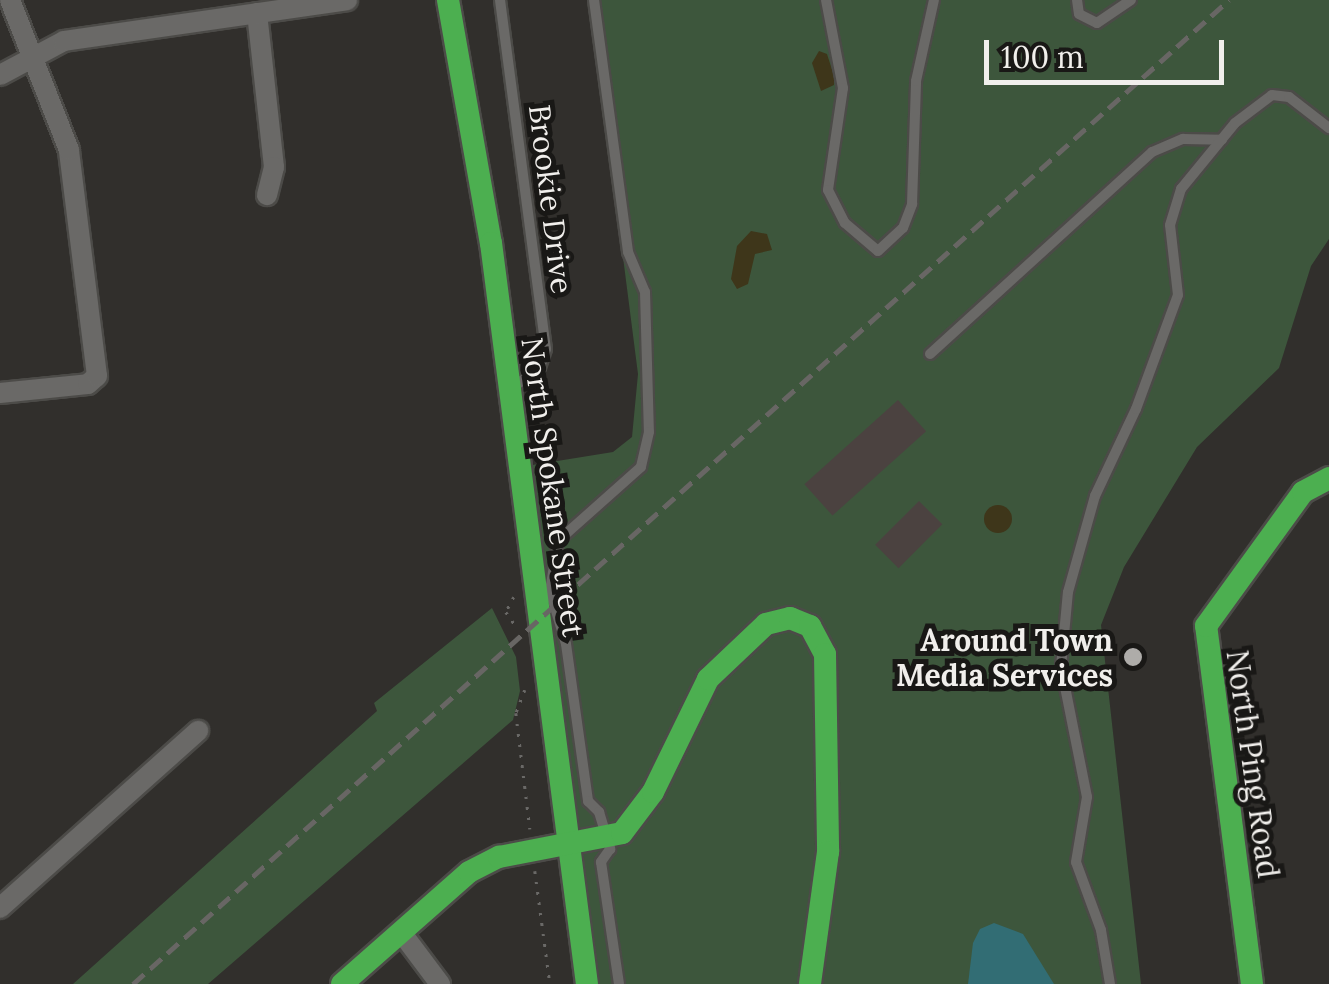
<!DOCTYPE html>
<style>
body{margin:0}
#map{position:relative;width:1329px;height:984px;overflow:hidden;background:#312f2c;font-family:Lora,serif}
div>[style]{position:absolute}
.green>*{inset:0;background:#3d563c}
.sand>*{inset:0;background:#3e361a}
.round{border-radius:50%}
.water>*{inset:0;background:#326d74}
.building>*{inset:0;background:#4b4240;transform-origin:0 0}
.path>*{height:2.5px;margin-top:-1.25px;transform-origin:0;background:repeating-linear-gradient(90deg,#6a6967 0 2.5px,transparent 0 10.5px)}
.roads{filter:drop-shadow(2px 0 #4c4b48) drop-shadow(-2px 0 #4c4b48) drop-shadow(0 2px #4c4b48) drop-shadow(0 -2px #4c4b48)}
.lane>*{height:10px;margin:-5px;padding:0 5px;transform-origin:5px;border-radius:5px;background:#6a6967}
.street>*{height:20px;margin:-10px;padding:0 10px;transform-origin:10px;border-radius:10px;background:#6a6967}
.fast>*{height:22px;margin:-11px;padding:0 11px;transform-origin:11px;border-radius:11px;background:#4caf50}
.rail>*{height:5px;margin-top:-2.5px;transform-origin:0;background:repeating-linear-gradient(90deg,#686664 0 15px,transparent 0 23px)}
.dots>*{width:28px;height:28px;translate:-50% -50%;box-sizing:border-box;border:5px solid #191816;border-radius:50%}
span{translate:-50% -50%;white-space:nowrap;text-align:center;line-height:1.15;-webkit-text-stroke:10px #191816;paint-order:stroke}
.street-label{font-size:30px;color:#f1efec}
.poi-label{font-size:30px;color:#f1efec;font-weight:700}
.right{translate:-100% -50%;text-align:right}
.scale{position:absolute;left:984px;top:40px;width:240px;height:45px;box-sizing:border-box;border:5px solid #f1efec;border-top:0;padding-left:12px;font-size:30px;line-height:35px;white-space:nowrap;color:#f1efec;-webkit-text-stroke:8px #191816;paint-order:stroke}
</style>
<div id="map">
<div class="green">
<i style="clip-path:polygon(590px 0,1329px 0,1329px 239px,1311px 266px,1279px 368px,1197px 447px,1124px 567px,1101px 625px,1141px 984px,587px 984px,520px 467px,613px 452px,632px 437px,638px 374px)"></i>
<i style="clip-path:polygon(492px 608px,516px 657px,520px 691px,513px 720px,208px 984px,73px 984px,377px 711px,374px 703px)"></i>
</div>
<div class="sand">
<i style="clip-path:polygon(819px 51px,827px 54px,834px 76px,834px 85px,821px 91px,812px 63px)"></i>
<i style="clip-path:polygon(751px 231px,767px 234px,772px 250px,755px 254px,748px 284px,737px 289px,731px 279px,737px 246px)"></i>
<i class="round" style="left:984px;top:505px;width:28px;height:28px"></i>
</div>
<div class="water">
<i style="clip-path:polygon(994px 923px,1023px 934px,1054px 984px,968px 984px,973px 943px,980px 929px)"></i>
</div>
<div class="building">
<i style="left:898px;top:400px;width:42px;height:126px;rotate:48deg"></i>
<i style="left:919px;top:501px;width:33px;height:62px;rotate:45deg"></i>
</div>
<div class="path">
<i style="left:514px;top:597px;width:17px;rotate:118deg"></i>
<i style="left:506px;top:612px;width:19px;rotate:55deg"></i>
<i style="left:525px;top:690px;width:25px;rotate:111deg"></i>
<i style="left:516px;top:713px;width:117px;rotate:83.1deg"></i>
<i style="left:535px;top:871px;width:114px;rotate:82.4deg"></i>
</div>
<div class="roads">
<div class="lane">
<i style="left:500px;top:0;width:352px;rotate:82.5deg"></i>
<i style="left:546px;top:349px;width:19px;rotate:108deg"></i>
<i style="left:540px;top:367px;width:36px;rotate:143deg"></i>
<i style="left:594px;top:0;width:254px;rotate:82.3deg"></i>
<i style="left:628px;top:252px;width:43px;rotate:67deg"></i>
<i style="left:645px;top:292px;width:140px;rotate:88.4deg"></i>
<i style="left:649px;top:432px;width:36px;rotate:103deg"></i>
<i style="left:641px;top:467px;width:111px;rotate:138.3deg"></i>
<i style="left:558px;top:541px;width:51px;rotate:99.1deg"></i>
<i style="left:550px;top:591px;width:55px;rotate:73.2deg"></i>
<i style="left:566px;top:644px;width:159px;rotate:82deg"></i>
<i style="left:588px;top:801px;width:16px;rotate:45deg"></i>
<i style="left:599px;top:812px;width:39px;rotate:73deg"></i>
<i style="left:610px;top:849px;width:16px;rotate:125deg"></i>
<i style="left:601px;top:862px;width:123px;rotate:81.6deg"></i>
<i style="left:826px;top:0;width:90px;rotate:79.1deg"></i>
<i style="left:843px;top:88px;width:103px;rotate:98.4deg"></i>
<i style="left:828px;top:190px;width:37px;rotate:63deg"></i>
<i style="left:845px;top:223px;width:43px;rotate:40.3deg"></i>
<i style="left:878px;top:251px;width:34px;rotate:-43deg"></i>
<i style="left:903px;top:228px;width:26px;rotate:-69deg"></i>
<i style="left:912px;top:204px;width:123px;rotate:-88.1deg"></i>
<i style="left:916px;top:81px;width:83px;rotate:-77.5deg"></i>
<i style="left:1077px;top:0;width:14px;rotate:82deg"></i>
<i style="left:1079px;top:14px;width:20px;rotate:27deg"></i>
<i style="left:1097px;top:23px;width:41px;rotate:-34.1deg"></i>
<i style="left:930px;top:354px;width:300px;rotate:-42.3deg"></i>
<i style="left:1152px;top:152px;width:34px;rotate:-23deg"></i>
<i style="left:1183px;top:139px;width:39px;rotate:1deg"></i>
<i style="left:1110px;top:984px;width:55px;rotate:-99.5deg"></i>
<i style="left:1101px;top:930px;width:72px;rotate:-110.2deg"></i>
<i style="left:1076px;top:862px;width:66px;rotate:-80.4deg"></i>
<i style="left:1087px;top:797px;width:133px;rotate:-101.3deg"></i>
<i style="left:1061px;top:667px;width:75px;rotate:-84.7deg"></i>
<i style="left:1068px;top:592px;width:100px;rotate:-74.3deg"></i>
<i style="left:1095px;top:496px;width:96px;rotate:-64.8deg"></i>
<i style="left:1136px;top:409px;width:121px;rotate:-69.8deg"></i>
<i style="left:1178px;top:295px;width:70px;rotate:-96.5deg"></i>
<i style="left:1170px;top:225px;width:38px;rotate:-73deg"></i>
<i style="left:1181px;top:189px;width:85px;rotate:-50.7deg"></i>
<i style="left:1235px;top:123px;width:46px;rotate:-37.1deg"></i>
<i style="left:1272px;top:95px;width:17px;rotate:7deg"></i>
<i style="left:1289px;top:97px;width:51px;rotate:37.8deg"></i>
</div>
<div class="street">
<i style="left:257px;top:13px;width:155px;rotate:83.7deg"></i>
<i style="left:274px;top:167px;width:29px;rotate:104deg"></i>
<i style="left:0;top:75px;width:72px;rotate:-28deg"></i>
<i style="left:64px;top:41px;width:286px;rotate:-8.2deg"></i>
<i style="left:0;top:393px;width:88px;rotate:-5.8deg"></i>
<i style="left:88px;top:384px;width:12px;rotate:-42deg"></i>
<i style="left:97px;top:376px;width:228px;rotate:-97.1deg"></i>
<i style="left:69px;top:150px;width:161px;rotate:-111.5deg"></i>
<i style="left:0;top:908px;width:266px;rotate:-41.8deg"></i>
<i style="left:401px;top:932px;width:65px;rotate:53.1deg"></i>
</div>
<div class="fast">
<i style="left:448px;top:0;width:247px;rotate:80deg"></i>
<i style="left:491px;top:243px;width:747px;rotate:82.62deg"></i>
<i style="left:342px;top:984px;width:169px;rotate:-41.4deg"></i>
<i style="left:469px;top:872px;width:34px;rotate:-27deg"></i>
<i style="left:499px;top:857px;width:125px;rotate:-11deg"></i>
<i style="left:622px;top:833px;width:51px;rotate:-52.9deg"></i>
<i style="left:653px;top:792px;width:126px;rotate:-64deg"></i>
<i style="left:708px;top:679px;width:80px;rotate:-43.5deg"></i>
<i style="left:766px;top:624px;width:25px;rotate:-14deg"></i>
<i style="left:790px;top:618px;width:22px;rotate:22deg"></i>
<i style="left:810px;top:626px;width:32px;rotate:62deg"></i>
<i style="left:825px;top:654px;width:198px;rotate:89.1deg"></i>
<i style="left:828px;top:852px;width:133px;rotate:97.8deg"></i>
<i style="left:1252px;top:984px;width:361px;rotate:-97.3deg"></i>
<i style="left:1206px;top:626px;width:165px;rotate:-54.1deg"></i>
<i style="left:1303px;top:492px;width:30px;rotate:-28deg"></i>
</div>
</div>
<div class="rail">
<i style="left:133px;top:984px;width:1473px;rotate:-41.92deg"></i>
</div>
<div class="dots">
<i style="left:1133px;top:657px;background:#aeaca9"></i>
</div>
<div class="street-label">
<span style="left:551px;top:199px;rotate:83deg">Brookie Drive</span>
<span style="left:553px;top:487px;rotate:82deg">North Spokane Street</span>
<span style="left:1253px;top:764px;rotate:82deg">North Ping Road</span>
</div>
<div class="poi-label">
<span class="right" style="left:1113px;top:657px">Around Town<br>Media Services</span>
</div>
<div class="scale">100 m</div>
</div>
